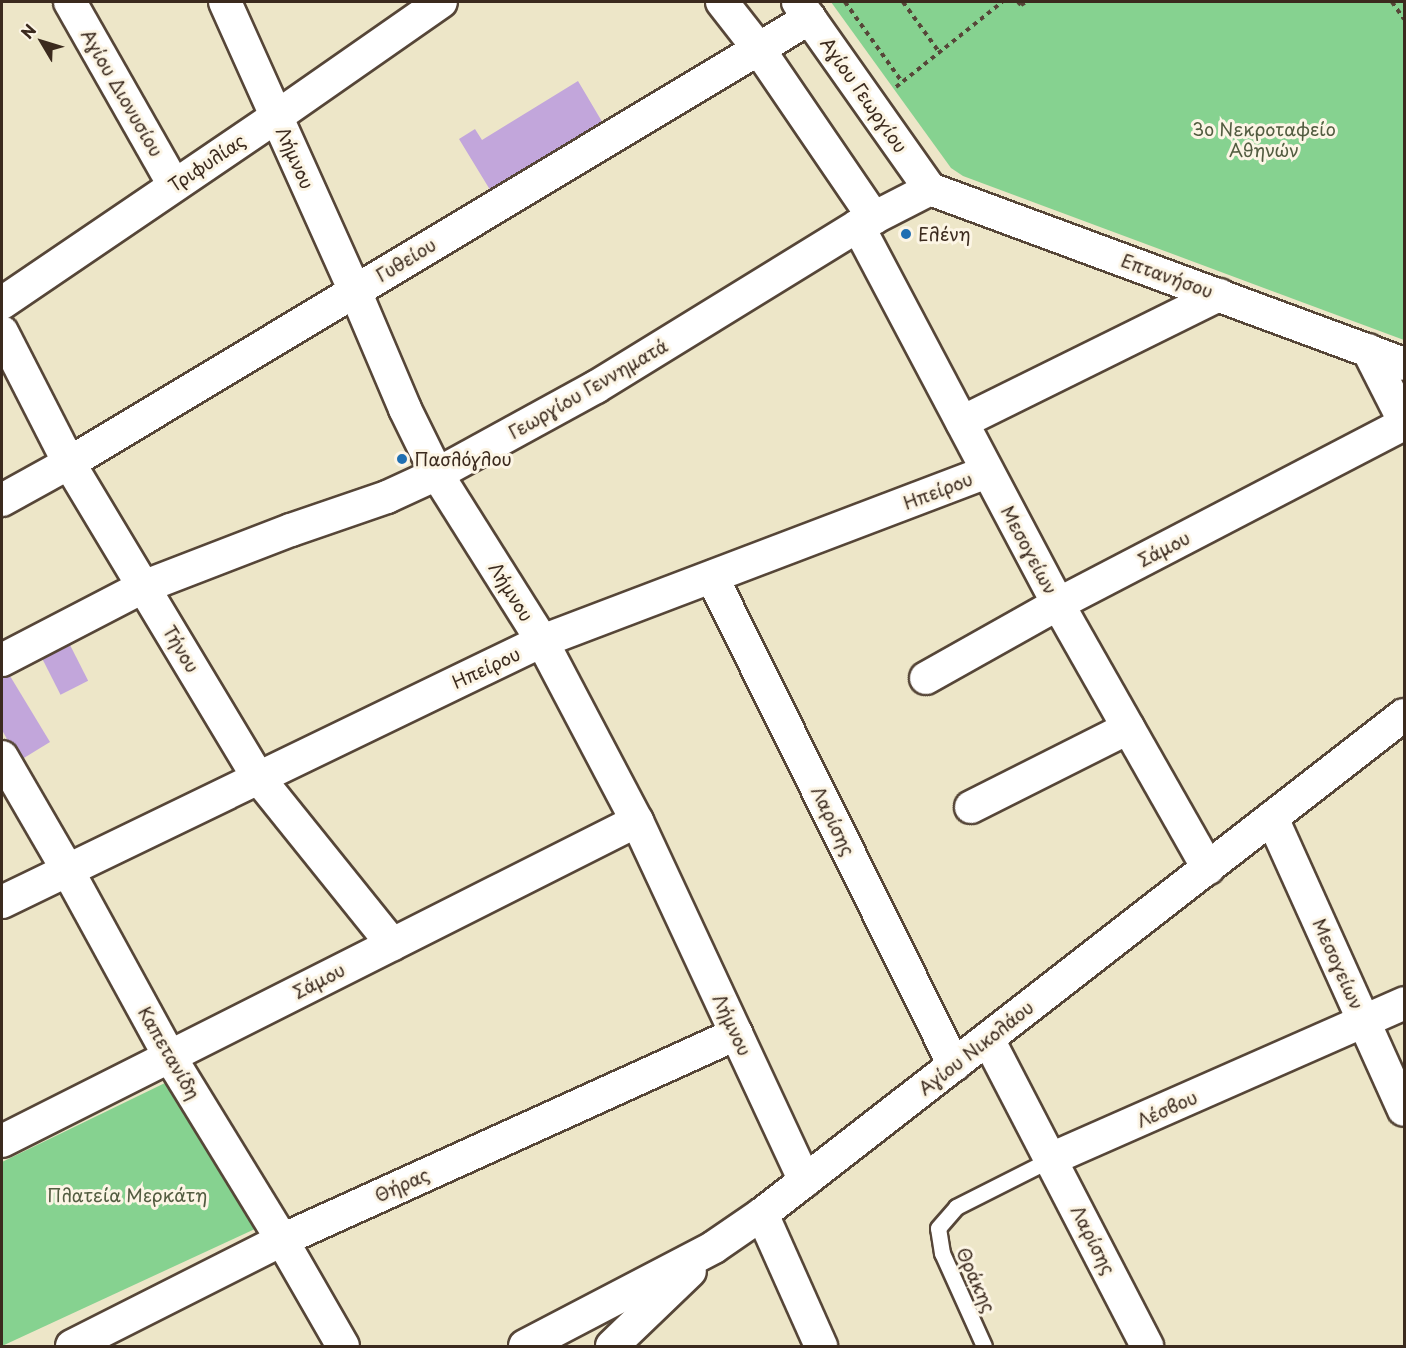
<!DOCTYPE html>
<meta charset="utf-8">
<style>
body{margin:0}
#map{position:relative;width:1406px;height:1348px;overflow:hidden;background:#ede6c8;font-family:"Playpen Sans",sans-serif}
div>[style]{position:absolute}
.green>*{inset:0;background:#86d290}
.building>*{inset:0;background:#c2a6db;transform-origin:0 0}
.path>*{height:4px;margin-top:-2px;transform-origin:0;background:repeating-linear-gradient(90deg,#564638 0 4.5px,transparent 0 9px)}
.roads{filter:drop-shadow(2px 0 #564638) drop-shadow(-2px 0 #564638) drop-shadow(0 2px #564638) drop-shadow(0 -2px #564638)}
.lane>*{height:15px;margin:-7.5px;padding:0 7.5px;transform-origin:7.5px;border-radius:7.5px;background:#fff}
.street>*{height:32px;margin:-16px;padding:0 16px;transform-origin:16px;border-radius:16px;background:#fff}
.dots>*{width:16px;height:16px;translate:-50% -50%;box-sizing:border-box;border:3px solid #fcf5e5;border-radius:50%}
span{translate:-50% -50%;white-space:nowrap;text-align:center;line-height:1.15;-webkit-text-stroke:6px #fcf5e5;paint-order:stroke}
.street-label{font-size:18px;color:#3b2a1e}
.park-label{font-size:18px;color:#525c40}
.poi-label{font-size:18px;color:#3b2a1e}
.left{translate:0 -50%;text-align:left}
.frame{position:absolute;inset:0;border:3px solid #3b2a1e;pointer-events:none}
.north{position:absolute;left:12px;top:12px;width:60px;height:60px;-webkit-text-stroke:4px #fcf5e5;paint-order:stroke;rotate:308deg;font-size:16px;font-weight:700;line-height:24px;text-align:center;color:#3b2a1e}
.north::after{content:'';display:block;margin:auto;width:21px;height:27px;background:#3b2a1e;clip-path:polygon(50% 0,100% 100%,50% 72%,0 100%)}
</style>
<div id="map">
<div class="green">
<i style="clip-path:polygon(831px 2px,1404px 2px,1404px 340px,963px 176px,951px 168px)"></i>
<i style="clip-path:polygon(167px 1082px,257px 1228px,2px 1346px,2px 1162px)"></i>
</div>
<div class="building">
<i style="clip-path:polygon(578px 81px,607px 130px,495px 198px,459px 139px,475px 129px,482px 140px)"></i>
<i style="left:70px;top:645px;width:40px;height:31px;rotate:63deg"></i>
<i style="clip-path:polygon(7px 671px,50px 742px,19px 761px,2px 730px,2px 674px)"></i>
</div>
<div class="path">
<i style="left:845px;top:2px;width:98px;rotate:54.5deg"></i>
<i style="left:903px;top:2px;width:62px;rotate:54.2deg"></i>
<i style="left:1018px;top:2px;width:4px;rotate:45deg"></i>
<i style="left:1021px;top:5px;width:6px;rotate:-31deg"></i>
<i style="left:1392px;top:2px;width:21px;rotate:55deg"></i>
<i style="left:896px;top:87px;width:136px;rotate:-38.7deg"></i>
</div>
<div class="roads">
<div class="lane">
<i style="left:984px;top:1346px;width:102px;rotate:-114.3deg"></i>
<i style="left:942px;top:1253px;width:25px;rotate:-99deg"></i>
<i style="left:938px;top:1228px;width:28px;rotate:-49deg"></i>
<i style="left:956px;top:1207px;width:106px;rotate:-26.8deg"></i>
</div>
<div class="street">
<i style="left:70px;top:2px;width:210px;rotate:60.4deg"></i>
<i style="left:225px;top:2px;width:317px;rotate:65.8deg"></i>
<i style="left:355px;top:291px;width:128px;rotate:67deg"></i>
<i style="left:405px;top:409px;width:72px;rotate:63.8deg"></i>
<i style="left:437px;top:474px;width:197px;rotate:57.8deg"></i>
<i style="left:542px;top:641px;width:204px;rotate:62.2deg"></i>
<i style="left:637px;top:821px;width:397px;rotate:65deg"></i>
<i style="left:722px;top:2px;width:58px;rotate:52deg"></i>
<i style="left:758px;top:48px;width:206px;rotate:55.7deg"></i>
<i style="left:798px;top:2px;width:229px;rotate:54.8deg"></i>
<i style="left:930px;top:189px;width:505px;rotate:20.26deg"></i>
<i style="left:858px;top:226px;width:428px;rotate:62.1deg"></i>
<i style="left:1058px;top:604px;width:304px;rotate:60.4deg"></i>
<i style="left:2px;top:303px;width:331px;rotate:-34.2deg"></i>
<i style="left:276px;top:117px;width:201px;rotate:-34.9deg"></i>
<i style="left:2px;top:332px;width:147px;rotate:62.9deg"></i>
<i style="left:69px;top:463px;width:365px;rotate:59deg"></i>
<i style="left:257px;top:776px;width:216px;rotate:51.2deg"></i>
<i style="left:1368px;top:350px;width:80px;rotate:63.1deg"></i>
<i style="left:962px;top:422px;width:287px;rotate:-26.3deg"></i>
<i style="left:2px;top:500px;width:77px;rotate:-28.9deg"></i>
<i style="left:69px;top:463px;width:864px;rotate:-30.99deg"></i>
<i style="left:712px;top:577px;width:545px;rotate:63.62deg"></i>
<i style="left:2px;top:660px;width:159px;rotate:-27.4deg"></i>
<i style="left:143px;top:587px;width:159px;rotate:-21.1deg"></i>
<i style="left:291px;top:530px;width:102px;rotate:-19deg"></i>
<i style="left:387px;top:497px;width:55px;rotate:-24.7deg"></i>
<i style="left:437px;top:474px;width:181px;rotate:-28.7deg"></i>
<i style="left:596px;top:387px;width:308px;rotate:-31.6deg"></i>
<i style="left:858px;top:226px;width:81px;rotate:-27.2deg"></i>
<i style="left:926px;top:678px;width:151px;rotate:-29.3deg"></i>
<i style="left:1058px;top:604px;width:390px;rotate:-27.5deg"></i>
<i style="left:2px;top:757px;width:132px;rotate:59.9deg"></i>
<i style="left:68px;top:871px;width:212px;rotate:61.3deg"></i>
<i style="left:170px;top:1057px;width:215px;rotate:58.5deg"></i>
<i style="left:282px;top:1240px;width:122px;rotate:60.1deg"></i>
<i style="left:971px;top:807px;width:176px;rotate:-26.7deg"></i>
<i style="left:1272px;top:818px;width:320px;rotate:65.7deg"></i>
<i style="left:2px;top:902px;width:600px;rotate:-25.8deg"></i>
<i style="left:542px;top:641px;width:476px;rotate:-20.8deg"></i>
<i style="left:988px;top:1039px;width:346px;rotate:62.6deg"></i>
<i style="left:2px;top:1141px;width:711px;rotate:-26.75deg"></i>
<i style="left:1051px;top:1159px;width:386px;rotate:-23.8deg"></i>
<i style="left:762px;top:1214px;width:145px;rotate:65.9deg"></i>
<i style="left:72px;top:1346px;width:235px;rotate:-26.8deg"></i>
<i style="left:282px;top:1240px;width:499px;rotate:-24.4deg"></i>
<i style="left:525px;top:1346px;width:213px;rotate:-27.6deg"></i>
<i style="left:714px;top:1247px;width:58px;rotate:-34.5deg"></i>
<i style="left:762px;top:1214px;width:813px;rotate:-37.86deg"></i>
<i style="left:612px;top:1346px;width:108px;rotate:-43.9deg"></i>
</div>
</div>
<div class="dots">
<i style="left:906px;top:234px;background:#1f6fb2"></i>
<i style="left:402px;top:459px;background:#1f6fb2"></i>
</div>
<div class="street-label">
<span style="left:122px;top:93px;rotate:60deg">Αγίου Διονυσίου</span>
<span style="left:864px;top:95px;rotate:55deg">Αγίου Γεωργίου</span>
<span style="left:295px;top:158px;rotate:66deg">Λήμνου</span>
<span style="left:207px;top:163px;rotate:-34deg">Τριφυλίας</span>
<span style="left:406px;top:260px;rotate:-31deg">Γυθείου</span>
<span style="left:1167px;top:276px;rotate:20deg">Επτανήσου</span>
<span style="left:588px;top:389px;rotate:-30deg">Γεωργίου Γεννηματά</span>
<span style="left:938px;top:491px;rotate:-21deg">Ηπείρου</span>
<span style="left:1164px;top:549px;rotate:-27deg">Σάμου</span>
<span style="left:1029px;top:550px;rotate:62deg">Μεσογείων</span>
<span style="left:511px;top:592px;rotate:58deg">Λήμνου</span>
<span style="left:181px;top:649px;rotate:59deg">Τήνου</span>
<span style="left:486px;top:668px;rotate:-25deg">Ηπείρου</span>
<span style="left:833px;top:821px;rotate:64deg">Λαρίσης</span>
<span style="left:1338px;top:964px;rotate:66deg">Μεσογείων</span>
<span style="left:319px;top:981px;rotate:-27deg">Σάμου</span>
<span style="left:732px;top:1025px;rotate:65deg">Λήμνου</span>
<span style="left:976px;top:1048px;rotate:-38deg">Αγίου Νικολάου</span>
<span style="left:169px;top:1053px;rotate:60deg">Καπετανίδη</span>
<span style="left:1167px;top:1109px;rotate:-24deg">Λέσβου</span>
<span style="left:402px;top:1185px;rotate:-24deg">Θήρας</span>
<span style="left:1093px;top:1240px;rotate:63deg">Λαρίσης</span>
<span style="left:976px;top:1280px;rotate:66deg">Θράκης</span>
</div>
<div class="park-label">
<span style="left:1264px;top:140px">3ο Νεκροταφείο<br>Αθηνών</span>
<span style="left:127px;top:1195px">Πλατεία Μερκάτη</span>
</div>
<div class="poi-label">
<span class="left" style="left:918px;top:234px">Ελένη</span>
<span class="left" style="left:414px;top:459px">Πασλόγλου</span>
</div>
<div class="frame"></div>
<div class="north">N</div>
</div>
